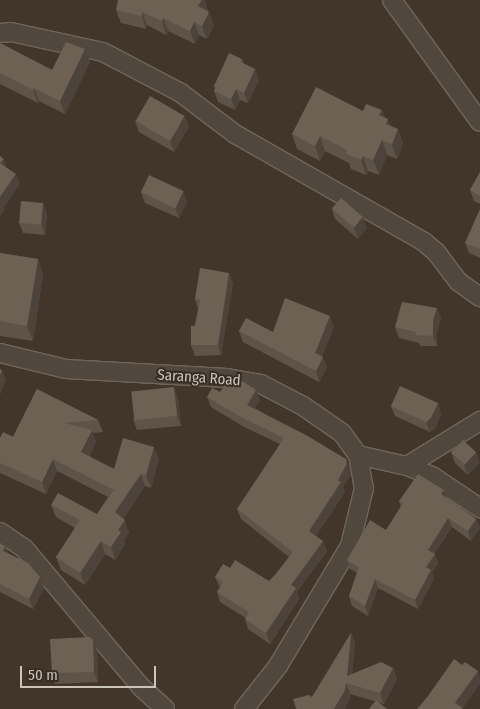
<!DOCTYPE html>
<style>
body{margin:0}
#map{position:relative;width:480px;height:709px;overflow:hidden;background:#413629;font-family:"Fira Sans Condensed",sans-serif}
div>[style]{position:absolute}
.roads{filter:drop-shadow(1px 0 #6f665b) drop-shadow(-1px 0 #6f665b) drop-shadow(0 1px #6f665b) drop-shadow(0 -1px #6f665b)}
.minor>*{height:18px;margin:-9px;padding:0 9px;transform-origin:9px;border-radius:9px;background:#51483d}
.wall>*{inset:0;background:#5d5347}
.shaded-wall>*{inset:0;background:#4c443a}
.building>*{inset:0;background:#6c6153;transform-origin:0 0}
span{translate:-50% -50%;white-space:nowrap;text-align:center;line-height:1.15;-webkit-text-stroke:4px #372d22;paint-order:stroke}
.street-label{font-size:15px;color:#cbc4ba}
.scale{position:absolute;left:20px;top:666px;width:136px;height:22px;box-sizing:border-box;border:2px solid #cbc4ba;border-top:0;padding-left:6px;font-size:15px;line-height:18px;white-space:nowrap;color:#cbc4ba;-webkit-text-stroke:4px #372d22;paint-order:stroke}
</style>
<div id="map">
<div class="roads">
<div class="minor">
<i style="left:392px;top:0;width:150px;rotate:54.2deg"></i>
<i style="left:0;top:33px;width:11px;rotate:-5deg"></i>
<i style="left:11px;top:32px;width:94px;rotate:12.3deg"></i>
<i style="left:103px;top:52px;width:88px;rotate:27.7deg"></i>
<i style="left:181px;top:93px;width:68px;rotate:37.2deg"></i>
<i style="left:235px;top:134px;width:218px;rotate:29.7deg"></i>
<i style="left:424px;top:242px;width:16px;rotate:40deg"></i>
<i style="left:436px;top:252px;width:38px;rotate:53deg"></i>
<i style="left:459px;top:282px;width:26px;rotate:36deg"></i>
<i style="left:0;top:353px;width:68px;rotate:13.6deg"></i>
<i style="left:66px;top:369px;width:161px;rotate:3.2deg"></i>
<i style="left:227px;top:378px;width:35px;rotate:10deg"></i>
<i style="left:261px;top:384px;width:47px;rotate:27.6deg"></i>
<i style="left:303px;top:406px;width:47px;rotate:34.7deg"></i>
<i style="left:342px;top:433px;width:27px;rotate:54deg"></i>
<i style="left:358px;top:455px;width:34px;rotate:80deg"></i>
<i style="left:364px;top:488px;width:60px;rotate:103.6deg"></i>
<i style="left:350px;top:546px;width:140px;rotate:121deg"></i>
<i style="left:278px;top:666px;width:55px;rotate:128.3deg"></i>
<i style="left:358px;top:455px;width:50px;rotate:12.7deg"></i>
<i style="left:407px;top:466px;width:27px;rotate:22deg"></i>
<i style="left:432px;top:476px;width:58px;rotate:33.7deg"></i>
<i style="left:407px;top:466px;width:86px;rotate:-31.7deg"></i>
<i style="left:0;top:532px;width:29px;rotate:34deg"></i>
<i style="left:24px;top:548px;width:183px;rotate:49.9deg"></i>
<i style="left:142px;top:688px;width:31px;rotate:42deg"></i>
</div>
</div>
<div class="wall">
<i style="clip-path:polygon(116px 10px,208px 10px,208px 11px,214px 25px,207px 39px,199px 35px,195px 44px,168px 31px,166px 35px,147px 25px,146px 29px,121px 23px)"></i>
<i style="clip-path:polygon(0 43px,52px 70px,85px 49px,90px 62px,65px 114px,39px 101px,38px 103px,0 84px)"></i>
<i style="clip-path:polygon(242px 59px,244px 64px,259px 80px,248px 103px,240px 100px,235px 110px,218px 102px,214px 91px,215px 89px,214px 86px)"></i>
<i style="clip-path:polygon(382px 110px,384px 117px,391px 126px,398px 129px,403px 144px,397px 159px,387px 155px,379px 175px,368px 171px,366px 175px,351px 169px,349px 163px,325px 151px,320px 161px,297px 149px,292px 134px,363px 111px)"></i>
<i style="clip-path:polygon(135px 121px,189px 127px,174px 152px,139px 132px)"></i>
<i style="clip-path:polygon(480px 172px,480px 204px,474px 201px,470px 190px)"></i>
<i style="clip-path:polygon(141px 192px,187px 202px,179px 218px,145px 203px)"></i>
<i style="clip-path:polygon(43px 203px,47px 214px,45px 235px,23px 233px,19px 223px)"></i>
<i style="clip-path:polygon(332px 209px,367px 228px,358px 239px,335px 219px)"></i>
<i style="clip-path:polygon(480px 209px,480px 258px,469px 253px,465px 243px)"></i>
<i style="clip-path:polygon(0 253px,38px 259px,43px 274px,33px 341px,0 336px)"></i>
<i style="clip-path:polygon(233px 283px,221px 355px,195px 356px,191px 345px,198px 309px,195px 299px)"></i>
<i style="clip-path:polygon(441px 318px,437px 332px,437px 346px,420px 346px,419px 343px,399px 338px,395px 327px)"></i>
<i style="clip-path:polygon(334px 327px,322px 356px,327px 367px,319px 382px,243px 342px,239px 331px,273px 332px)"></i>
<i style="clip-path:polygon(37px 389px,98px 420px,103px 432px,93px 433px,96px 442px,89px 457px,114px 469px,159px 459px,151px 488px,145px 486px,123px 519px,129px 532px,124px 540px,125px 544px,115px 560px,105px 554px,85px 585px,61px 570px,56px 557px,75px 528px,56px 517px,51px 505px,97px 514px,108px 497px,57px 471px,46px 494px,0 473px,0 438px,13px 437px)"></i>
<i style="clip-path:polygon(207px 397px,260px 400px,255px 408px,350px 469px,351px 474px,343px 487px,345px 492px,316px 536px,327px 551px,297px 592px,299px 599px,270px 644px,248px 629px,245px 619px,246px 618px,220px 602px,217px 592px,220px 588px,215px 577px,230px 568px,269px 581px,275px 575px,289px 557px,241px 519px,237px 509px,280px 444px,244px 427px,211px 407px)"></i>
<i style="clip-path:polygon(178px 398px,181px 426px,137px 430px,133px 419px)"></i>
<i style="clip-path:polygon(438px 403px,441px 414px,435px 429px,430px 432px,395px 416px,391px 406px)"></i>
<i style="clip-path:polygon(463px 440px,468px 475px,455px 463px,451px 452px)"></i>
<i style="clip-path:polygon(444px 490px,447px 498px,476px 519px,480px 528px,471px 541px,452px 527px,434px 554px,438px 563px,432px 573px,434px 579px,418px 609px,378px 588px,368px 616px,352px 606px,349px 596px,357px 573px,350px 569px,347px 560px,386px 530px,401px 507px,399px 501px)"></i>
<i style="clip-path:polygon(0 544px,5px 546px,8px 553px,40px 577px,44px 588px,33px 609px,0 592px)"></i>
<i style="clip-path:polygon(351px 633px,355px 643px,352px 674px,393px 668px,397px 679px,384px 704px,350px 694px,349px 701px,344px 709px,296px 709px,293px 699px,312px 697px)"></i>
<i style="clip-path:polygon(93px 640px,97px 651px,98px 682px,55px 684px,52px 673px)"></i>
</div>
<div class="shaded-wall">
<i style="clip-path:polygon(202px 0,205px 0,208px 10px,203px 20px,198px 6px)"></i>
<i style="clip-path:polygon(142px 12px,147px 25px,146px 29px,142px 16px)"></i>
<i style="clip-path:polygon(209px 12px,214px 25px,207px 39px,202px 26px)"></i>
<i style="clip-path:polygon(163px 18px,168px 31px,166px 35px,162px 21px)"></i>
<i style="clip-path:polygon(194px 22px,199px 35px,195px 44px,190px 31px)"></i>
<i style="clip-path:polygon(85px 49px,90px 62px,65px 114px,60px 101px)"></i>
<i style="clip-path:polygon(255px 69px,259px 80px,248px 103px,244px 93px)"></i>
<i style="clip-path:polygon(34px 88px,39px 101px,38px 103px,33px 90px)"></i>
<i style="clip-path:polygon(236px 89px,240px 100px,235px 110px,231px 99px)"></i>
<i style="clip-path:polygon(382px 110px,386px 123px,388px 119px,394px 134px,379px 115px)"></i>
<i style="clip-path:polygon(185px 116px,189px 127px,174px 152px,170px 141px)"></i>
<i style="clip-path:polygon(398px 129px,403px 144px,397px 159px,392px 144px)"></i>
<i style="clip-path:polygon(320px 136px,325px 151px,320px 161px,315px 146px)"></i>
<i style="clip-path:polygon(382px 140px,387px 155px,379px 175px,373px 160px)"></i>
<i style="clip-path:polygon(363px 156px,368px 171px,366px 175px,361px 160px)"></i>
<i style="clip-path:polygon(4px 159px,7px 170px,0 163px)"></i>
<i style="clip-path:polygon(16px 174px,20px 184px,4px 207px,5px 210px,0 216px,0 197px)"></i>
<i style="clip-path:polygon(183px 191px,187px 202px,179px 218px,175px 208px)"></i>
<i style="clip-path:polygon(43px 203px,47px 214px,45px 235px,41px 224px)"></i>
<i style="clip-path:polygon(363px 217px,367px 228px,358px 239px,354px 228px)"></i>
<i style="clip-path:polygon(38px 259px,43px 274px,33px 341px,27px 326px)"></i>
<i style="clip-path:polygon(229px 273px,233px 283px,221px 355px,218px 345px)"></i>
<i style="clip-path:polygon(437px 308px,441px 318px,437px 332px,437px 346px,433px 336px,433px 321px)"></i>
<i style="clip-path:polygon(330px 316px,334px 327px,319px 363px,315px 353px)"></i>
<i style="clip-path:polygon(323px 357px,327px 367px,319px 382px,316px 371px)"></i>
<i style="clip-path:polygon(2px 370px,6px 380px,0 395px,0 376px)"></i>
<i style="clip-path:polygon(174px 387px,178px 398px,181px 426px,177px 416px)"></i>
<i style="clip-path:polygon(256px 390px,260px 400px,251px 415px,247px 405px)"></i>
<i style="clip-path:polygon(438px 403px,441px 414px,435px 429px,430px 432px,426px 422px)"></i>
<i style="clip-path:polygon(92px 430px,96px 442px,85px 465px,81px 452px)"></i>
<i style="clip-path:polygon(154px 447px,159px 459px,151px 488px,146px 475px)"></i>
<i style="clip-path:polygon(476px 452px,480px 463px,468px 475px,464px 465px)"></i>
<i style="clip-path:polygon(53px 459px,57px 471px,46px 494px,42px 482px)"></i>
<i style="clip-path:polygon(346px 459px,351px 474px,343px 487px,345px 492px,313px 541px,309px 531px,338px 480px)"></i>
<i style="clip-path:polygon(141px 474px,145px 486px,119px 525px,115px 512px)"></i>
<i style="clip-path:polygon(444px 490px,447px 499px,441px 494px)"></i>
<i style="clip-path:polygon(448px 518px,452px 527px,431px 559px,428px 550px)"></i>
<i style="clip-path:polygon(476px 519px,480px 528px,471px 541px,468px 531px)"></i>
<i style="clip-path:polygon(125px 520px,129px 532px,124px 540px,125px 544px,115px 560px,111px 547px,118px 530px)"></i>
<i style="clip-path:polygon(101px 541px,105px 554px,85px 585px,80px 573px)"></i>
<i style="clip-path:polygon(323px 541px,327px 551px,297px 592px,299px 599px,270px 644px,266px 633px,291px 585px)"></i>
<i style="clip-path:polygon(5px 546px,9px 557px,3px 551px)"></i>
<i style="clip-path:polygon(435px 554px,438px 563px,432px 573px,434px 579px,418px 609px,415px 600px,426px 567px)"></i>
<i style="clip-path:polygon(40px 577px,44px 588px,33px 609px,29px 599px)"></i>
<i style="clip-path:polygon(375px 579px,378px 588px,368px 616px,365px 606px)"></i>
<i style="clip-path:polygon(351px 633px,355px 643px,351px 685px,347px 676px)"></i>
<i style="clip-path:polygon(93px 640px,97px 651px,98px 682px,94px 672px)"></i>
<i style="clip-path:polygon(393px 668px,397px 679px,384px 704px,380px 693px)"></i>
<i style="clip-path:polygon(478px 671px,480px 677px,480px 684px,463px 708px,463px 709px,457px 709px,455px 703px)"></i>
<i style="clip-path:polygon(346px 683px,350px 694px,349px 701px,344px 709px,334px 709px)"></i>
</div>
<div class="building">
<i style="clip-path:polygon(118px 0,202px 0,198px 6px,209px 12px,202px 26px,194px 22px,190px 31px,163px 18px,162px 21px,142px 12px,142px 16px,116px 10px)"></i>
<i style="clip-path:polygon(66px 42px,85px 49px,60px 101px,34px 88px,33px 90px,0 73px,0 43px,52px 70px)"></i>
<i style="clip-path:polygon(229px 53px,242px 59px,241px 62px,255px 69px,244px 93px,236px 89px,231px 99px,214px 91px,216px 87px,214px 86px)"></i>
<i style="clip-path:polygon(316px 87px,363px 111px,366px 104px,382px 110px,379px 115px,388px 119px,386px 124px,398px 129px,392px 144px,382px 140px,373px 160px,363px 156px,361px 160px,346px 154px,347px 150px,320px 136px,315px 146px,292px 134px)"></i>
<i style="left:150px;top:96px;width:40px;height:29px;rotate:30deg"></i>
<i style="clip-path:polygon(0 156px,4px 159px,0 163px,16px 174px,0 197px)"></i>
<i style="clip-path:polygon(480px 172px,480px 196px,470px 190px)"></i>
<i style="left:149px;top:175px;width:38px;height:19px;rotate:25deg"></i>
<i style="left:341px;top:198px;width:29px;height:14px;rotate:41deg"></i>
<i style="left:21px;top:201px;width:22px;height:22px;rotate:5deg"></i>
<i style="clip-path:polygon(480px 209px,480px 249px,465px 243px)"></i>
<i style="clip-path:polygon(0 253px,38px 259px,27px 326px,0 321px)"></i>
<i style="clip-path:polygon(200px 268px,229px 273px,218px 345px,191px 345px,191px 326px,195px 326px,200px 300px,195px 299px)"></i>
<i style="clip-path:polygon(285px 298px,330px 316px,315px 353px,323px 357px,316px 371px,239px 331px,246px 318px,273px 332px)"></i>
<i style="clip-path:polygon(402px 302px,437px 308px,433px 321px,433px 336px,416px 335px,416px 332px,395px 327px)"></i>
<i style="clip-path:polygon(0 369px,2px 370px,0 376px)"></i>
<i style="clip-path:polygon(228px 380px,244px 382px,256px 390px,247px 405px,306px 435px,346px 459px,347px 464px,338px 480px,341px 482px,309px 531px,323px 541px,291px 585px,296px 588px,266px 633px,245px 619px,249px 612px,217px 592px,223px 582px,215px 577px,223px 564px,230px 568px,235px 560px,269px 581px,275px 575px,293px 552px,237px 509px,284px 438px,241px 417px,207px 397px,212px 388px,220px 392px)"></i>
<i style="clip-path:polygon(400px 386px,438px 403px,431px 418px,426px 422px,391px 406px)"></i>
<i style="left:174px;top:387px;width:29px;height:43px;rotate:84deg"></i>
<i style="clip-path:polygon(37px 389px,98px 420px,64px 423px,92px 430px,81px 452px,114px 469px,123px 438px,154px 447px,146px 475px,141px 474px,115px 512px,125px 520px,118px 530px,121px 532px,111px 547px,101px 541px,80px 573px,56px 557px,80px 520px,51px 505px,58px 493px,97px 514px,114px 490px,53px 459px,42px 482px,0 463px,0 438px,3px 432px,13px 437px)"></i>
<i style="left:463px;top:440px;width:18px;height:17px;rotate:43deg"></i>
<i style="clip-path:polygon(418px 474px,444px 490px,441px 494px,476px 519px,468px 531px,448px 518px,428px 550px,435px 554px,426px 567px,431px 570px,415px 600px,375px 579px,365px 606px,349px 596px,359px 567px,347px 560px,370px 520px,386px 530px,403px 503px,399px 501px)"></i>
<i style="clip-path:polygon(0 544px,5px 546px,3px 551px,28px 563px,40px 577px,29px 599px,0 584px)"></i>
<i style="clip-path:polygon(351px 633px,347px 676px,381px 662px,393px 668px,380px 693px,346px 683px,345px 690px,334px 709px,297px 709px,293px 699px,309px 695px,312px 697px)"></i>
<i style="clip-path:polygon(90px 637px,93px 640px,94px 672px,52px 673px,50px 639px)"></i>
<i style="clip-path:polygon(454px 659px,462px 665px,465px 662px,478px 671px,455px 703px,463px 708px,462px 709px,417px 709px,428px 696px)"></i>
<i style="clip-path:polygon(376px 700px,387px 709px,369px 709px)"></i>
</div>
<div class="street-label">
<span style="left:199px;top:378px;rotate:4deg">Saranga Road</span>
</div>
<div class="scale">50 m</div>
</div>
